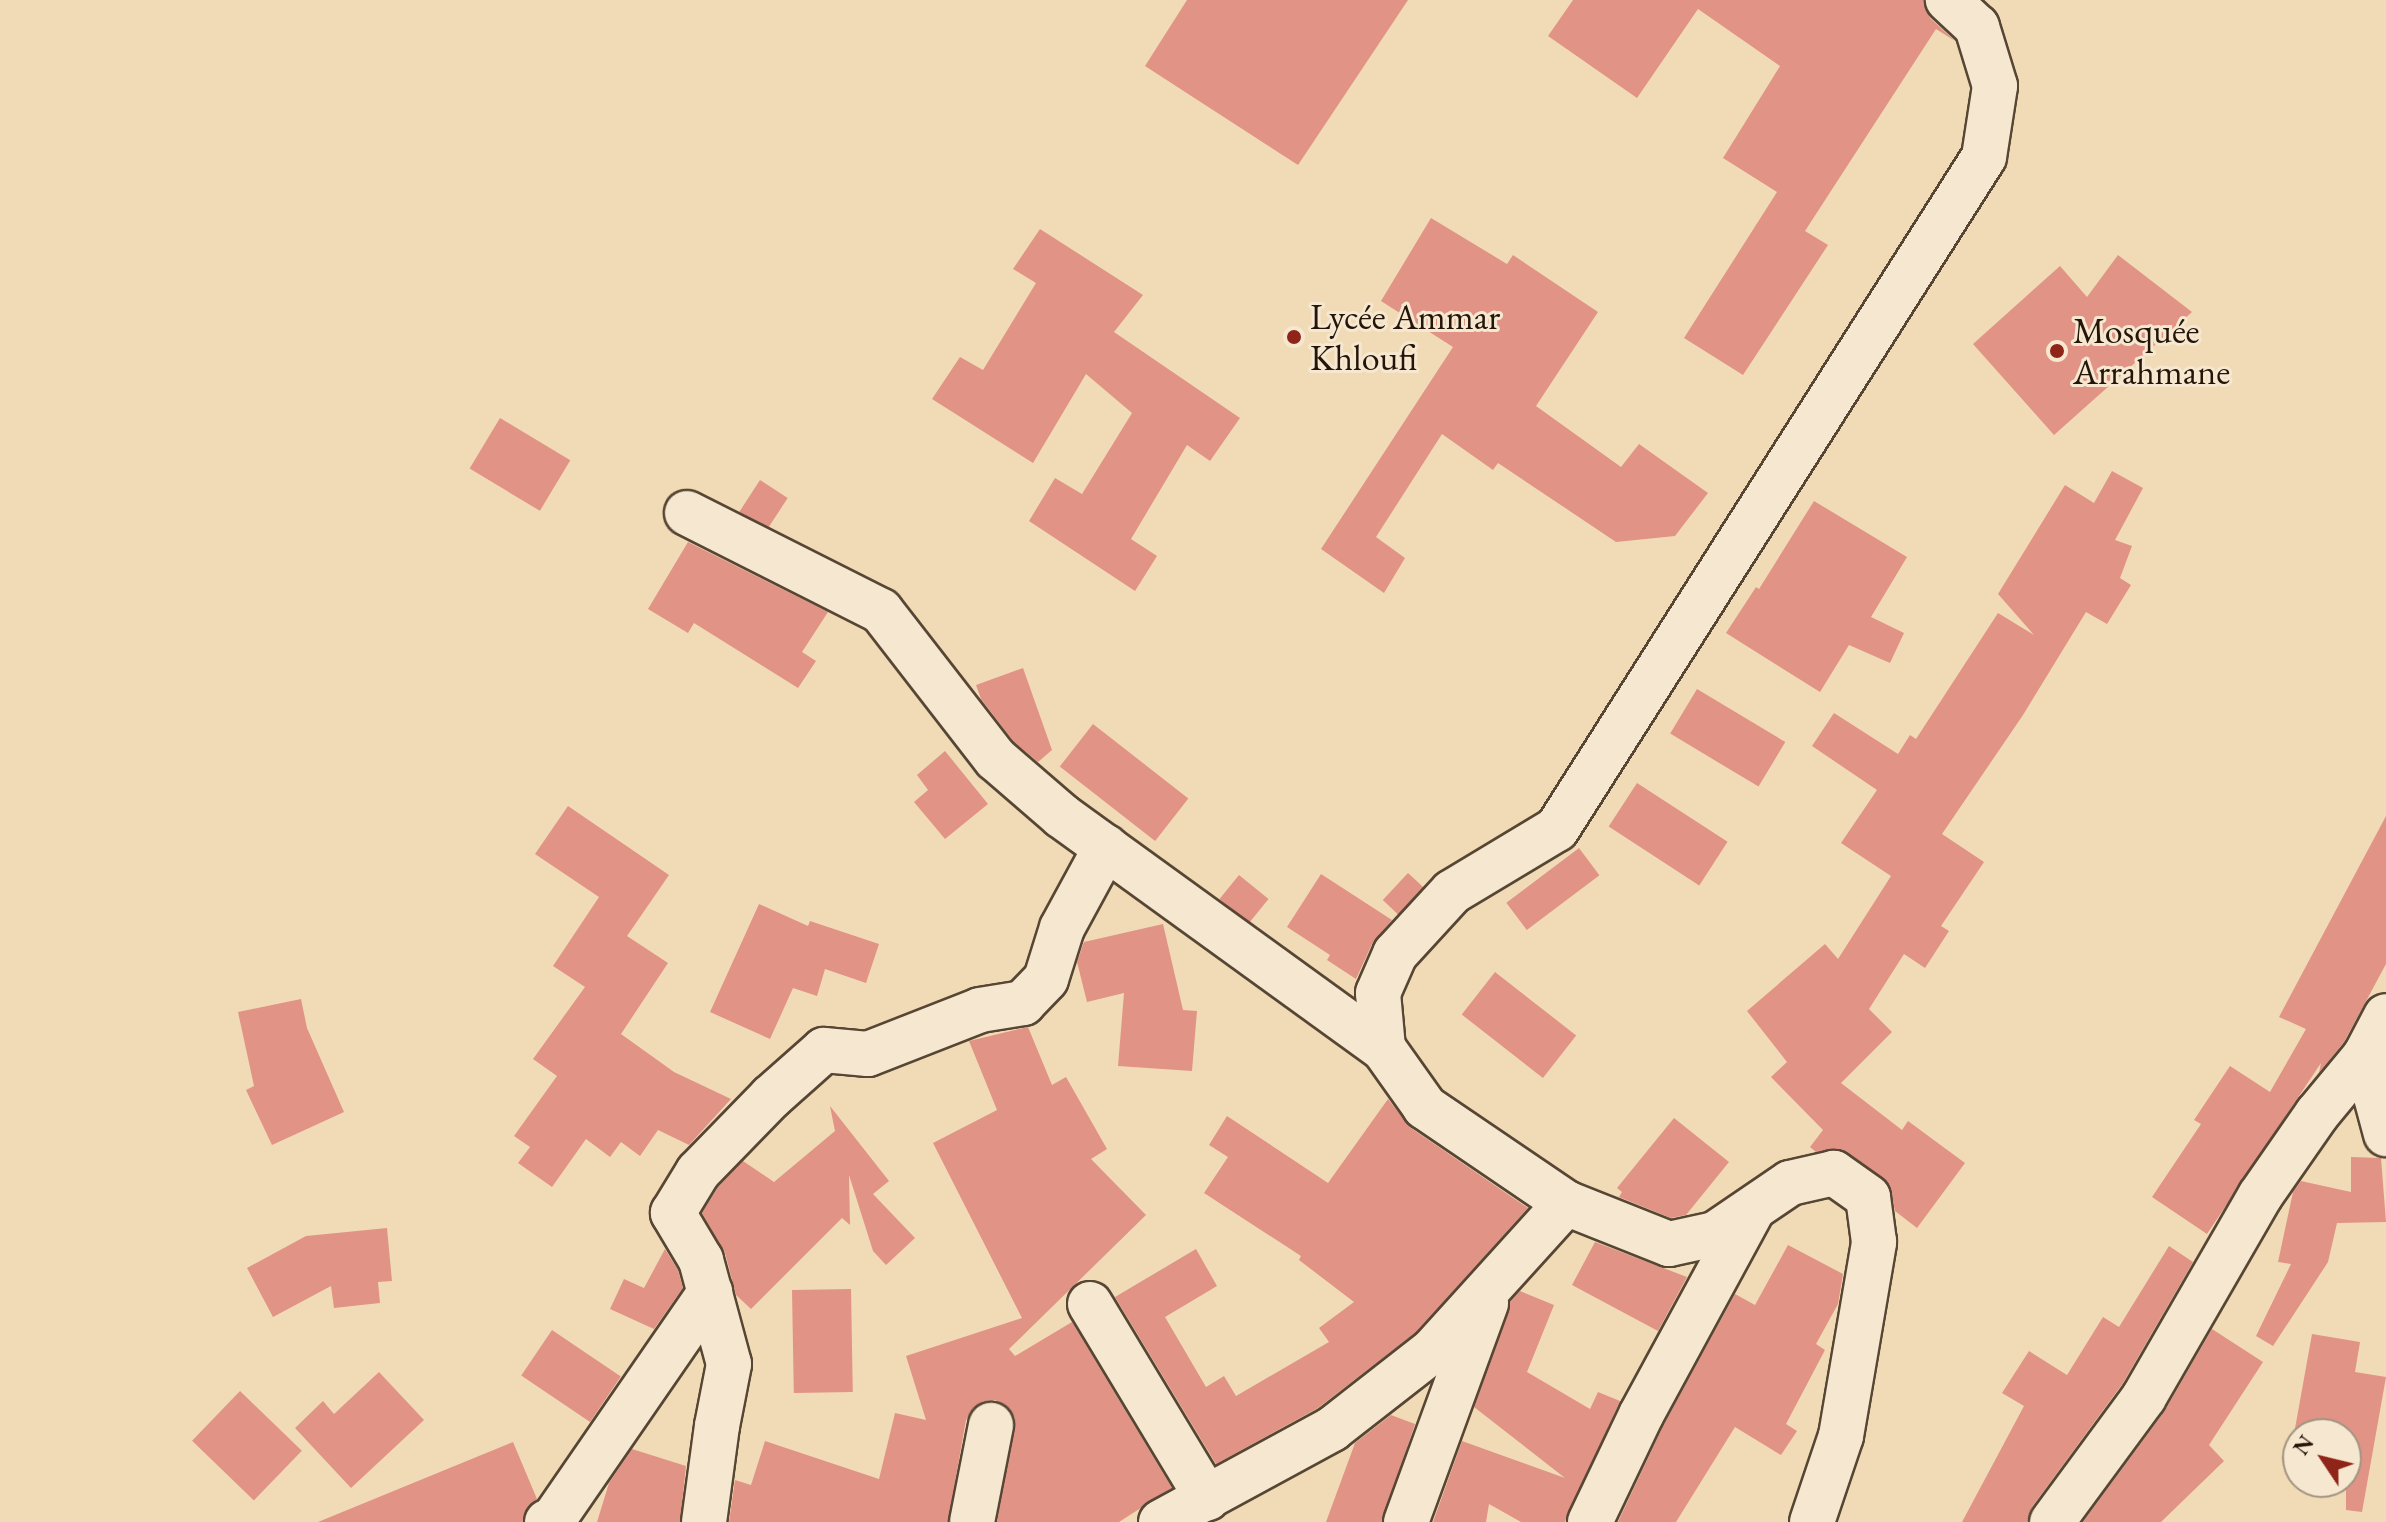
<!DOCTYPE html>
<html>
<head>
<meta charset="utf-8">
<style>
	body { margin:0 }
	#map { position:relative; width:2386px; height:1522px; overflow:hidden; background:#f1dbb6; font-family:"EB Garamond",serif }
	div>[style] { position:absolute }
	.building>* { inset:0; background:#e19386; transform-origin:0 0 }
	.roads { filter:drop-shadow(2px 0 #574634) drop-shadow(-2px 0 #574634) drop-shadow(0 2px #574634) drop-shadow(0 -2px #574634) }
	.minor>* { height:44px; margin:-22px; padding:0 22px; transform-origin:22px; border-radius:22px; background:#f6e8d0 }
	.dots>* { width:22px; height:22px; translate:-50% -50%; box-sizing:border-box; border:4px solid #f6e8d0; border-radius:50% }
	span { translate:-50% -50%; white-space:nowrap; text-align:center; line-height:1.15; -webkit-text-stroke:6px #f6e8d0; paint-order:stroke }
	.poi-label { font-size:36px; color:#241508 }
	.left { translate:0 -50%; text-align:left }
	.north { position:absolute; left:2282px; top:1418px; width:80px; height:80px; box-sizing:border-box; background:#f6e8d0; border:2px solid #a29480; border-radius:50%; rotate:305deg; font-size:22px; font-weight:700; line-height:32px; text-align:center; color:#241508 }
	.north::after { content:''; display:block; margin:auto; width:28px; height:36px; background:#8f2418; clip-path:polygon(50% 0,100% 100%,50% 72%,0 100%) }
</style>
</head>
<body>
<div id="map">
	<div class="building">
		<div style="clip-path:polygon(1187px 0,1408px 0,1298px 165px,1145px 66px)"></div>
		<div style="clip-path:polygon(1573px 0,1924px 0,1930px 18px,1955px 41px,1936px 29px,1805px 231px,1828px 245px,1743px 375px,1684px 338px,1777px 192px,1723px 158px,1780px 66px,1698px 9px,1637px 98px,1548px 36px)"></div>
		<div style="clip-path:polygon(1431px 218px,1507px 264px,1513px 255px,1598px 312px,1536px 406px,1621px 467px,1639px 444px,1708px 493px,1675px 536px,1616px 542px,1498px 463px,1493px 470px,1442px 434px,1376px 537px,1405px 558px,1384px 593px,1321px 549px,1453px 347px,1381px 301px)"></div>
		<div style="clip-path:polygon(1040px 229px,1143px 295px,1114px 332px,1240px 418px,1210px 461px,1187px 445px,1131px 539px,1157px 556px,1135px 591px,1029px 521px,1055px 478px,1082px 494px,1132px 413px,1086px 374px,1033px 463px,932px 399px,960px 357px,983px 370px,1036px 283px,1013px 269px)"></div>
		<div style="clip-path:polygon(2118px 255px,2192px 312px,2054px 435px,1973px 344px,2060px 266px,2087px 297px)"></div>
		<div style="left:500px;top:418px;width:82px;height:59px;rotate:31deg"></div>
		<div style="clip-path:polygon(2112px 471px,2143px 488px,2115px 540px,2132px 546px,2120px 578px,2131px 585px,2107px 624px,2086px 612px,2023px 715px,1942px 834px,1984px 862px,1941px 926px,1949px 931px,1925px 968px,1904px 954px,1869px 1009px,1892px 1032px,1841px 1083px,1902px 1130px,1908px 1121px,1965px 1163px,1917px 1228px,1895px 1211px,1890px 1185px,1882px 1177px,1839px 1149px,1816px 1152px,1810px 1147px,1823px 1130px,1771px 1077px,1787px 1062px,1747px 1011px,1825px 944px,1838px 959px,1891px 876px,1841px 843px,1877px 790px,1812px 746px,1834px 713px,1898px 754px,1910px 735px,1916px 739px,1998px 613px,2034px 635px,1998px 594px,2065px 485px,2094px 503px)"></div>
		<div style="left:760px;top:480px;width:33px;height:38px;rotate:33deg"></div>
		<div style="clip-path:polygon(1814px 501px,1907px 557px,1871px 617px,1904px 633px,1890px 663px,1849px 645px,1820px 692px,1726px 633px,1756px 587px,1759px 589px)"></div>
		<div style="clip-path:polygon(688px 542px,828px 612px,802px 652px,816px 661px,798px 688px,694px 623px,688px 633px,648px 609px)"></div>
		<div style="clip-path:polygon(1023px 668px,1052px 750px,1038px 762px,1014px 742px,981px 699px,976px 685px)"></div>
		<div style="left:1697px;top:689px;width:103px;height:52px;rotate:31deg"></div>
		<div style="left:1093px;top:724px;width:121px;height:54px;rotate:38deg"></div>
		<div style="clip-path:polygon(945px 751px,988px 804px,945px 839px,914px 802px,928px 790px,917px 775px)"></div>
		<div style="left:1637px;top:783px;width:108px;height:52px;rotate:33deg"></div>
		<div style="clip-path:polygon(568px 806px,669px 875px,627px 936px,668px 963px,621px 1034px,674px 1072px,731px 1099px,689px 1145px,658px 1130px,640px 1156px,621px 1142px,610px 1157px,586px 1139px,552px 1187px,518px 1163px,530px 1147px,514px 1136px,557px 1076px,533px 1059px,585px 987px,553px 966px,599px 897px,535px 854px)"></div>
		<div style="clip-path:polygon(2386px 816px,2386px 964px,2344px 1042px,2319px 1073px,2321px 1063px,2207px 1234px,2152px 1197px,2201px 1124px,2194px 1120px,2230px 1066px,2270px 1092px,2306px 1029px,2279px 1017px)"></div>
		<div style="left:1579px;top:848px;width:34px;height:91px;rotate:53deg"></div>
		<div style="left:1408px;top:873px;width:21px;height:37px;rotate:43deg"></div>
		<div style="clip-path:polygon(1321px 874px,1392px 920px,1372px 944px,1356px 979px,1327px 960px,1330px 955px,1287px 927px)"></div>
		<div style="left:1239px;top:875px;width:38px;height:31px;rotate:39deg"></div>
		<div style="clip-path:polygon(759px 904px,808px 926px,810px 921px,879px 944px,866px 983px,825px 969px,817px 996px,793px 988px,770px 1039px,710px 1012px)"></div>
		<div style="clip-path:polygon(1163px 924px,1183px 1010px,1197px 1011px,1192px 1071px,1118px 1066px,1124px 993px,1087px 1002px,1077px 962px,1084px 942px)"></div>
		<div style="left:1495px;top:972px;width:103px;height:54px;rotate:38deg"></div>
		<div style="clip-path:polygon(301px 999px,307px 1028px,344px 1112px,272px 1145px,246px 1090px,254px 1086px,238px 1012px)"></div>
		<div style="clip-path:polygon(1028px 1027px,1052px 1085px,1066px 1077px,1107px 1149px,1091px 1159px,1146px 1215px,1009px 1349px,1015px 1356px,1072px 1322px,1172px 1488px,1119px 1522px,997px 1522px,1015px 1418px,1007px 1406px,995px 1400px,984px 1401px,973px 1408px,966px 1420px,948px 1522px,729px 1522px,735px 1480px,751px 1485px,765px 1441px,879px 1479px,895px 1413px,926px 1420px,906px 1356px,1022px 1318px,933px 1143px,997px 1110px,969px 1041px)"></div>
		<div style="clip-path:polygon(1388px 1099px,1411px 1128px,1528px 1208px,1415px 1333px,1318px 1408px,1216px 1464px,1115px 1297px,1196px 1249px,1217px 1286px,1165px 1317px,1206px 1387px,1224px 1376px,1236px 1396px,1329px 1342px,1319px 1328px,1354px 1302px,1299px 1260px,1301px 1256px,1204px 1193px,1228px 1157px,1209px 1145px,1227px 1116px,1328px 1183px)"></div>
		<div style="clip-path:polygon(830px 1106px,889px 1181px,873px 1194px,915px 1238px,886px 1265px,873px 1251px,849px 1175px,850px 1225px,842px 1218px,751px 1309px,736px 1295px,725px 1253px,702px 1213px,718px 1187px,743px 1161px,774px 1182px,835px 1131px)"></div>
		<div style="clip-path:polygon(1674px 1118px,1729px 1162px,1686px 1215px,1671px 1218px,1619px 1197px,1622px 1192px,1617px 1188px)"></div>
		<div style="clip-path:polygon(2351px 1157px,2381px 1158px,2386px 1222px,2337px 1223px,2328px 1262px,2273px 1346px,2256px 1336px,2291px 1264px,2278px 1262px,2293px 1192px,2301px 1181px,2351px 1192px)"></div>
		<div style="clip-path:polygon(387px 1228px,392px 1281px,378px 1282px,380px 1303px,334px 1308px,331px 1286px,273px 1317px,247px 1268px,306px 1236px)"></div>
		<div style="clip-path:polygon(1595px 1242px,1687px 1277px,1658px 1331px,1572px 1285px)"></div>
		<div style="clip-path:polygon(1788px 1245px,1843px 1274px,1838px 1304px,1816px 1344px,1825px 1350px,1786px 1424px,1797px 1431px,1781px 1455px,1735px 1427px,1676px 1522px,1618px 1522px,1663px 1426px,1735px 1294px,1755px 1305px)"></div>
		<div style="clip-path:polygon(2169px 1246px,2193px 1262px,2123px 1383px,2032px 1507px,2027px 1522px,1962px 1522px,2024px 1406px,2002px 1393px,2029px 1351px,2067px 1375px,2103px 1317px,2119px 1327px)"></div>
		<div style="clip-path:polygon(665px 1249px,678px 1270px,683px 1288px,654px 1329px,610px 1309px,624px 1279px,644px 1288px)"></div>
		<div style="left:851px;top:1289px;width:103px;height:59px;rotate:89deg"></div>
		<div style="clip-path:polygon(1520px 1291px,1554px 1305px,1527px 1372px,1590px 1409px,1598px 1392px,1620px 1401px,1565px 1522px,1521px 1522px,1489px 1504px,1486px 1522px,1433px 1522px,1462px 1441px,1565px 1478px,1474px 1407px,1510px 1302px)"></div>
		<div style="clip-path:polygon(2212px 1329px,2263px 1362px,2209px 1445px,2224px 1461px,2161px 1522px,2083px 1522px,2164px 1412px)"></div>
		<div style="left:552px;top:1330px;width:83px;height:55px;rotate:34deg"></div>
		<div style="clip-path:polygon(2312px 1334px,2360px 1342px,2355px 1372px,2386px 1377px,2362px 1512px,2346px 1510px,2346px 1434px,2294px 1434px)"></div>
		<div style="clip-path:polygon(379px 1372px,424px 1420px,351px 1488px,295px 1428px,323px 1401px,334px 1414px)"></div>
		<div style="left:240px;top:1391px;width:86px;height:69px;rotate:44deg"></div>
		<div style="clip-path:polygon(1391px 1415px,1415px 1424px,1382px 1522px,1326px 1522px,1355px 1443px)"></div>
		<div style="clip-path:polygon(513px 1442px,537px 1499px,528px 1506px,523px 1522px,318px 1522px)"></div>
		<div style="clip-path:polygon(632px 1449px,686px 1466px,680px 1522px,597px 1522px,609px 1483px)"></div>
	</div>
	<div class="roads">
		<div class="minor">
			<div style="left:687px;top:513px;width:217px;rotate:26.8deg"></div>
			<div style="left:881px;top:611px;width:187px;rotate:52.2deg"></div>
			<div style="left:996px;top:759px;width:87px;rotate:40.8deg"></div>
			<div style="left:1062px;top:816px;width:396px;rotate:35.9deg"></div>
			<div style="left:2365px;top:1056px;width:81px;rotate:74.9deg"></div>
			<div style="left:1090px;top:1304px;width:227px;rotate:58.9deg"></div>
			<div style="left:547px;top:1522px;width:6px;rotate:-18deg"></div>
			<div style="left:553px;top:1520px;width:277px;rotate:-55.4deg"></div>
			<div style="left:704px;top:1522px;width:97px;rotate:-82.3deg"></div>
			<div style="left:717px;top:1426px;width:63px;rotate:-79deg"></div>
			<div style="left:729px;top:1364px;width:108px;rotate:-105.1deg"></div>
			<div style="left:701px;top:1260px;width:55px;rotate:-120.8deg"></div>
			<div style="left:673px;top:1213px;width:48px;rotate:-58.6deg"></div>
			<div style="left:698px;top:1172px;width:105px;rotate:-45.8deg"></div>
			<div style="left:771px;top:1097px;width:71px;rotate:-41.6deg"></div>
			<div style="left:824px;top:1050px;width:44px;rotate:5.2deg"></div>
			<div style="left:868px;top:1054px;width:120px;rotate:-21.4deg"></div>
			<div style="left:980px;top:1010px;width:44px;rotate:-9.2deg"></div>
			<div style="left:1023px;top:1003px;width:33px;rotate:-46deg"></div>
			<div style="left:1046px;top:979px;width:53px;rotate:-72.6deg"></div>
			<div style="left:1062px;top:928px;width:92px;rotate:-61.5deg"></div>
			<div style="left:972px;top:1522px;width:99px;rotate:-78.9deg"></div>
			<div style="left:1161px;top:1522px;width:195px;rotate:-28.5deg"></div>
			<div style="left:1332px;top:1429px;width:127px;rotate:-38deg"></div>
			<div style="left:1432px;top:1351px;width:200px;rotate:-47.8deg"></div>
			<div style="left:1406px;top:1522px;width:233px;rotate:-69.9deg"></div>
			<div style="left:1590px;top:1522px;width:119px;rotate:-64.5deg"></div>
			<div style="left:1641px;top:1415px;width:231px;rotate:-61.5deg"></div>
			<div style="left:1812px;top:1522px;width:91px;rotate:-71.4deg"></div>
			<div style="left:1841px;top:1436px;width:197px;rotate:-80.3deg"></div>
			<div style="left:1874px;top:1242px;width:45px;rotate:-97.6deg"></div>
			<div style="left:1868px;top:1197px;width:42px;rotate:-144.8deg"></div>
			<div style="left:1834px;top:1173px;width:45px;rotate:167.2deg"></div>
			<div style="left:1790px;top:1183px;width:91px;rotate:145.8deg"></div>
			<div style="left:1715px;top:1234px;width:47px;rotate:167.7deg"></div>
			<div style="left:1669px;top:1244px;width:111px;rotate:-158.3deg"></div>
			<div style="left:1566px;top:1203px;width:171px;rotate:-145.8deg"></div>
			<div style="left:1425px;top:1107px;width:72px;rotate:-125.4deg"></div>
			<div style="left:1383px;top:1048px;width:55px;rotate:-95.2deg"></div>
			<div style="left:1378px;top:993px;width:43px;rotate:-66.4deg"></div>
			<div style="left:1395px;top:954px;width:84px;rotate:-47.4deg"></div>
			<div style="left:1452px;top:892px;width:122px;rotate:-31deg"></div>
			<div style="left:1557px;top:829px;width:796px;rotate:-57.57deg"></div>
			<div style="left:1984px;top:157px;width:72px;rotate:-81.2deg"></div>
			<div style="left:1995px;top:86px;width:62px;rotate:-107deg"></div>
			<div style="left:1977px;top:27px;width:40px;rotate:-137deg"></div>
			<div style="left:2052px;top:1522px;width:155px;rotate:-53.6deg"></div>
			<div style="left:2144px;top:1397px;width:232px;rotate:-60deg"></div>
			<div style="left:2260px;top:1196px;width:100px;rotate:-55.2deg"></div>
			<div style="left:2317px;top:1114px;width:75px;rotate:-50.4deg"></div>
			<div style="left:2365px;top:1056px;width:45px;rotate:-62.3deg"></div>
		</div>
	</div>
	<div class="dots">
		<div style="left:1294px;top:337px;background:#8f2418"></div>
		<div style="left:2057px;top:351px;background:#8f2418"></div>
	</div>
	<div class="poi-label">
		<span class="left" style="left:1310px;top:337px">Lycée Ammar<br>Khloufi</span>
		<span class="left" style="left:2073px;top:351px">Mosquée<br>Arrahmane</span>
	</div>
	<div class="north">N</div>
</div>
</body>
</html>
